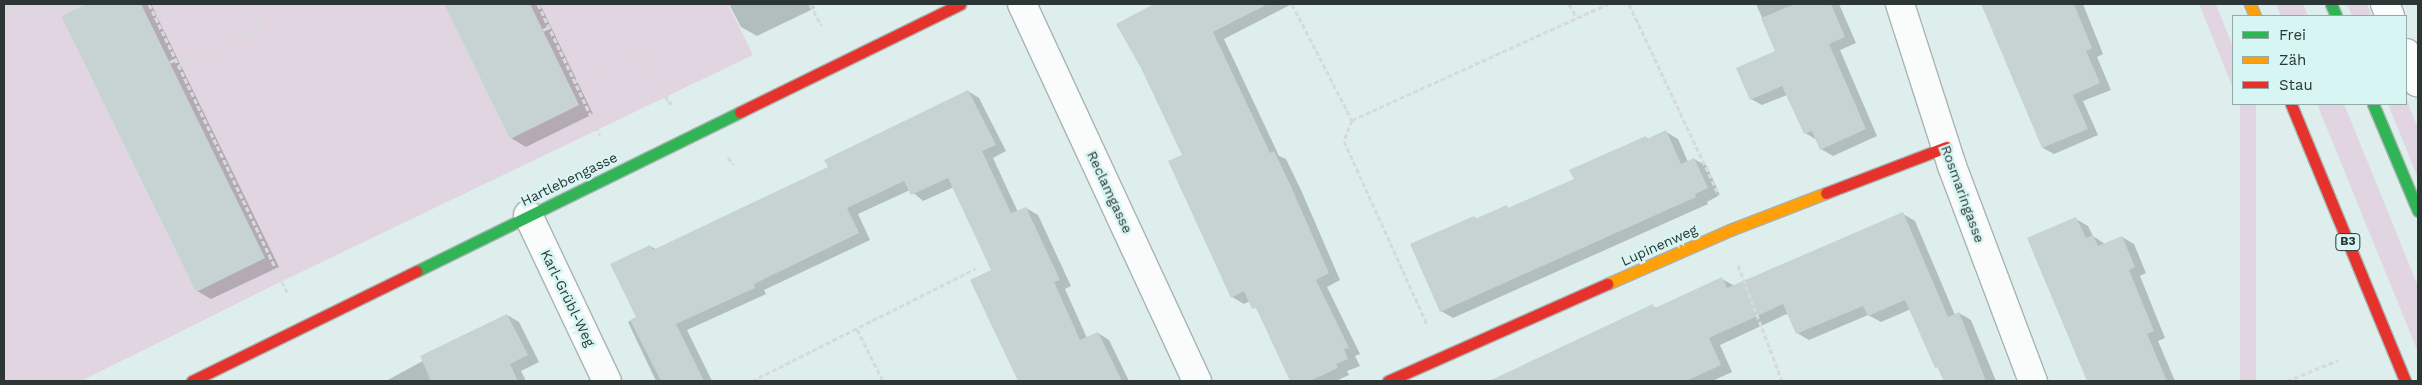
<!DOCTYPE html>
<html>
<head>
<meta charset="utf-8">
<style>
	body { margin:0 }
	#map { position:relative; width:2422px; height:385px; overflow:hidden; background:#deeeec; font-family:"Work Sans",sans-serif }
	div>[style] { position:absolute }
	.green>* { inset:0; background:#e1d5e1; transform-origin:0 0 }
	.shadow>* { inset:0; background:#0003 }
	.building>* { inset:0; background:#c6d3d2 }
	.path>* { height:3px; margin-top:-1.5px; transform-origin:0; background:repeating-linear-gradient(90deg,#d6dada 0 5px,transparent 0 7.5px) }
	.roads { filter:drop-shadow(1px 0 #a8b4b2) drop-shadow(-1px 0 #a8b4b2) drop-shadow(0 1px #a8b4b2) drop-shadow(0 -1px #a8b4b2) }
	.street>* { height:28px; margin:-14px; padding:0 14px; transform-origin:14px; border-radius:14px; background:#fafcfc }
	.fast>* { height:11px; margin:-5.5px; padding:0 5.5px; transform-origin:5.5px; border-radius:5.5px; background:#30b455 }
	.slow>* { height:11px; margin:-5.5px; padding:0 5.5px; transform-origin:5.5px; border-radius:5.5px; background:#ff9f0a }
	.jam>* { height:11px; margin:-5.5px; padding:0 5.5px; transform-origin:5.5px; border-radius:5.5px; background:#e5322d }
	span { translate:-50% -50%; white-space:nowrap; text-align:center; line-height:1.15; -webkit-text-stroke:5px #d7f5f2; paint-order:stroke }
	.shield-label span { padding:1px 4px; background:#d7f5f2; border:1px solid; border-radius:4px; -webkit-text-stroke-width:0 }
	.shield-label { font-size:12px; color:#2b3635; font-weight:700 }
	.street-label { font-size:14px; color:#2b3635 }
	.frame { position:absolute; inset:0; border:5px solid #2b3635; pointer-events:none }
	.legend { position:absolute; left:2232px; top:15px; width:175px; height:90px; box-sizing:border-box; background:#d7f5f2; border:1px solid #92a9a6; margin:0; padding:6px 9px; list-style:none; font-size:15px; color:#2b3635 }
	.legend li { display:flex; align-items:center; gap:10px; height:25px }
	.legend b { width:25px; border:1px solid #92a9a6 }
</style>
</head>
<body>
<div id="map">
	<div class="green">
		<div style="clip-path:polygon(4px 4px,86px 4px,61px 16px,196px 292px,265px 258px,141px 4px,444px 4px,510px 139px,579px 105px,530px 4px,728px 4px,753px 55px,274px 285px,81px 381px,4px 381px)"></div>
		<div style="clip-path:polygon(2199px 4px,2216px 4px,2233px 47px,2233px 88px)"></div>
		<div style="clip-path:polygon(2276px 4px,2303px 4px,2308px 16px,2281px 16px)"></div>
		<div style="clip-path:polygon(2347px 4px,2367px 4px,2372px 16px,2352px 16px)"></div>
		<div style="clip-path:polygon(2406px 98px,2418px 129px,2418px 178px,2388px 104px,2406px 104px)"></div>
		<div style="left:2240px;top:104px;width:16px;height:299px"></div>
		<div style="clip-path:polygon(2317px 104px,2344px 104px,2418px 286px,2418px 352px)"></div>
	</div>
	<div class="shadow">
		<div style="clip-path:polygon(88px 4px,151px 4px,279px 267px,211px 299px,197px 291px,63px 16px)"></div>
		<div style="clip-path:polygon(446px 4px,540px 4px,593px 114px,526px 147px,511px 138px)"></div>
		<div style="clip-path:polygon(729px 4px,812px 4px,815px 8px,757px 36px,741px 27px)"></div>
		<div style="clip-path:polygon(1157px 4px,1292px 4px,1224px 39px,1279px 156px,1286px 159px,1301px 190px,1340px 280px,1327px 287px,1360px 354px,1355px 356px,1360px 366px,1347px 371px,1349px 375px,1336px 381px,1292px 381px,1259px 312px,1250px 301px,1244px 304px,1232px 297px,1184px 155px,1142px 68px,1117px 24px)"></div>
		<div style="clip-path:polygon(1756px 4px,1839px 4px,1856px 43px,1840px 50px,1877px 136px,1833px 156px,1821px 149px,1817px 140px,1805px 133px,1787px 95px,1762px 105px,1751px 99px,1777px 51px)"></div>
		<div style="clip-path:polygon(1982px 4px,2083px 4px,2103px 54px,2097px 57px,2111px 90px,2083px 101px,2098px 135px,2054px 154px,2043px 148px)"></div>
		<div style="clip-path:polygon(968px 91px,979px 98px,1006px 151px,993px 158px,1018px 212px,1026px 208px,1038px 215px,1071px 286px,1065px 289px,1087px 338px,1098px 333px,1109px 340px,1129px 381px,1019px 381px,971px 280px,993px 270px,954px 187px,923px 201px,910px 190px,858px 214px,870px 240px,764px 290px,766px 294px,687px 330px,712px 381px,656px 381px,628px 322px,638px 318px,650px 246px,657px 250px,829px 168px)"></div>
		<div style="clip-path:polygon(1666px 132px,1678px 139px,1688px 162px,1694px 159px,1707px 166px,1720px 195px,1707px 202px,1708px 204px,1453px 318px,1441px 311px,1474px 217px,1478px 220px,1510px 208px,1576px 180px,1645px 137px,1649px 139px)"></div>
		<div style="clip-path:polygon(1903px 214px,1915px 221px,1955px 315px,1959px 313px,1971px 320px,1996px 381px,1944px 381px,1911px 309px,1881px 322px,1868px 315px,1809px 340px,1797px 333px,1789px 313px,1720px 345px,1732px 372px,1712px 381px,1504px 381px,1653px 306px,1658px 309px,1722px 279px,1735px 286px)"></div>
		<div style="clip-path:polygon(2076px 219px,2088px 226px,2093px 236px,2105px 244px,2122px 237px,2134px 244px,2146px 273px,2140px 276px,2165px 338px,2158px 341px,2175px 381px,2089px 381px,2029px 239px)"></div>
		<div style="clip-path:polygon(507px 315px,519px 322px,539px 362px,521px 371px,526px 381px,386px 381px)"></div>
	</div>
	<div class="building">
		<div style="clip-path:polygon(86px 4px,141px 4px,265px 258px,196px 292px,61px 16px)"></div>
		<div style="clip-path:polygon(444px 4px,530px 4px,579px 105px,510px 139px)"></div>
		<div style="clip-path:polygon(1154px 4px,1268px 4px,1213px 32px,1270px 153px,1274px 151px,1289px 182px,1329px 273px,1316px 280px,1349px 348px,1344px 349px,1348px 359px,1336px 364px,1338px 368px,1310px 381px,1290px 381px,1256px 308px,1252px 309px,1244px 291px,1231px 298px,1168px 161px,1182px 155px,1141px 68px,1116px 24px)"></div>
		<div style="clip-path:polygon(1795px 4px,1831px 4px,1845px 37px,1829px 44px,1866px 129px,1820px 150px,1812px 131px,1804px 134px,1782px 86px,1750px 100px,1736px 68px,1775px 51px,1761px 18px)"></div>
		<div style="clip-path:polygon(1981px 4px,2074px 4px,2092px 48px,2086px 51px,2100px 83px,2073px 95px,2088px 129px,2042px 148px)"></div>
		<div style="clip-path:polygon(968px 90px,996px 145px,982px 151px,1011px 213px,1026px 207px,1060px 280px,1054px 282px,1080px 340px,1098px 332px,1122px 381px,1018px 381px,970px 280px,991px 270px,948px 178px,911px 195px,904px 181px,847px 208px,859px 233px,754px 284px,755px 288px,676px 324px,704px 381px,661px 381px,630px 320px,636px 317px,610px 264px,650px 245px,653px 250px,828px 167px,824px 160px)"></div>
		<div style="clip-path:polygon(1666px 130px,1681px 164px,1694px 158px,1708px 188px,1695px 194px,1696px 197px,1440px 312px,1410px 244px,1474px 216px,1475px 219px,1507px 205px,1508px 208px,1574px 179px,1569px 170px,1646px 136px,1647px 139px)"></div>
		<div style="clip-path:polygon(1903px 212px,1948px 317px,1959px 312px,1986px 381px,1944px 381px,1938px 367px,1935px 368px,1905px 300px,1868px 316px,1863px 306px,1796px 334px,1783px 304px,1709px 338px,1721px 365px,1686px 381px,1489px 381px,1653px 304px,1655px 308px,1722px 277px,1727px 288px)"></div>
		<div style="clip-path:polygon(2076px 217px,2086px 238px,2093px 235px,2098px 246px,2122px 236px,2135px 267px,2129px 270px,2154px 331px,2147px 334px,2167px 381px,2087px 381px,2027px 238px)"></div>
		<div style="clip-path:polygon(507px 314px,528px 355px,510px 364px,518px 381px,431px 381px,420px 356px)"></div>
	</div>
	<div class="path">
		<div style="left:149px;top:4px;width:322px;rotate:64.4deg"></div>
		<div style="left:538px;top:4px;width:145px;rotate:64.7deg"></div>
		<div style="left:810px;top:4px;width:24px;rotate:62deg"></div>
		<div style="left:1292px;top:4px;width:131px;rotate:62.7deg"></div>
		<div style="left:1352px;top:120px;width:22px;rotate:111deg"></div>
		<div style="left:1344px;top:141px;width:201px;rotate:65.6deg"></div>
		<div style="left:1569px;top:4px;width:16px;rotate:60deg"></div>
		<div style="left:1629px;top:4px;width:211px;rotate:64.8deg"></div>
		<div style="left:4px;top:11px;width:54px;rotate:-1.1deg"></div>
		<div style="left:58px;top:10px;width:14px;rotate:-25deg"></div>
		<div style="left:156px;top:17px;width:31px;rotate:-25deg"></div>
		<div style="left:543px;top:30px;width:7px;rotate:-27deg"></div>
		<div style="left:170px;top:62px;width:7px;rotate:-27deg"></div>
		<div style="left:179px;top:65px;width:90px;rotate:-25.7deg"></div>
		<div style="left:260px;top:26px;width:25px;rotate:-117deg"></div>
		<div style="left:576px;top:81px;width:75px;rotate:-26.2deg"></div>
		<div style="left:643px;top:48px;width:59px;rotate:64.7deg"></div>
		<div style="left:668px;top:101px;width:6px;rotate:39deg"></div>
		<div style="left:1352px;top:120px;width:281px;rotate:-24.4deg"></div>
		<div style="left:728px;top:157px;width:9px;rotate:54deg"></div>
		<div style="left:1738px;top:265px;width:124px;rotate:69.2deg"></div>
		<div style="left:857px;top:329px;width:58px;rotate:63.4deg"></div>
		<div style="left:752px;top:381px;width:250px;rotate:-26.7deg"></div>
		<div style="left:2287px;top:381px;width:55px;rotate:-22.4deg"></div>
	</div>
	<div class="roads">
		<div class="street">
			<div style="left:1022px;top:4px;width:416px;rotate:65.1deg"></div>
			<div style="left:1900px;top:4px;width:170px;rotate:72.2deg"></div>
			<div style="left:1952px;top:166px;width:230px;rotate:69.4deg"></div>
			<div style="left:2385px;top:4px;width:13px;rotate:67deg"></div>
			<div style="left:2406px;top:53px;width:32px;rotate:68deg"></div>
			<div style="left:528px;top:215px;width:184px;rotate:64.6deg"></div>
		</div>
		<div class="fast">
			<div style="left:2331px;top:4px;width:13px;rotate:67deg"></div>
			<div style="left:2373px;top:104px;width:116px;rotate:67.2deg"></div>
			<div style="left:417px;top:271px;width:360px;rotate:-26.2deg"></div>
		</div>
		<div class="slow">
			<div style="left:2250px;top:4px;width:13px;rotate:67deg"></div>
			<div style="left:1607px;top:284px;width:134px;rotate:-23.7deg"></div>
			<div style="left:1730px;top:230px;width:103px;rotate:-21.1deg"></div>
		</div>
		<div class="jam">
			<div style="left:2291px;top:104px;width:300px;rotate:67.6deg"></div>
			<div style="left:740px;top:112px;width:245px;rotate:-26.1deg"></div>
			<div style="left:1826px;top:193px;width:129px;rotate:-21deg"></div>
			<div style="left:192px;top:381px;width:250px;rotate:-26.1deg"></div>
			<div style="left:1388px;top:381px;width:240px;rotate:-23.9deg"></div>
		</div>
	</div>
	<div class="shield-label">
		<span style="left:2348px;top:242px">B3</span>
	</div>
	<div class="street-label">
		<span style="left:569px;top:179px;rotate:-26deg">Hartlebengasse</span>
		<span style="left:1110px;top:192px;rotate:65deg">Reclamgasse</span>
		<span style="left:1963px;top:194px;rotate:70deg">Rosmaringasse</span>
		<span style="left:1659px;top:245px;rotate:-24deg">Lupinenweg</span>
		<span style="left:568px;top:298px;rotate:64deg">Karl-Grübl-Weg</span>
	</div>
	<div class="frame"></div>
	<ul class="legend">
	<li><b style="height:6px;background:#30b455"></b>Frei</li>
	<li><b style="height:6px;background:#ff9f0a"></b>Zäh</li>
	<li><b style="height:6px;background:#e5322d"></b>Stau</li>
	</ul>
</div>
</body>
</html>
